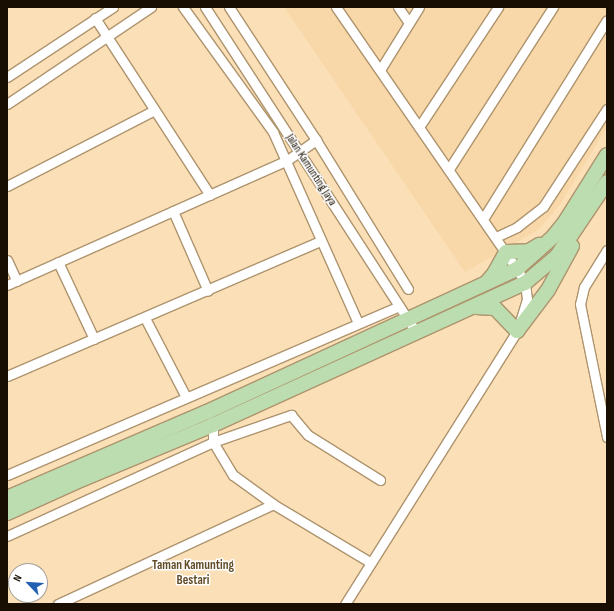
<!DOCTYPE html>
<html>
<head>
<meta charset="utf-8">
<style>
	body { margin:0 }
	#map { position:relative; width:614px; height:611px; overflow:hidden; background:#fbdfb7; font-family:"Sofia Sans Condensed",sans-serif }
	div>[style] { position:absolute }
	.built>* { inset:0; background:#f8d7a8 }
	.roads { filter:drop-shadow(1px 0 #ae946e) drop-shadow(-1px 0 #ae946e) drop-shadow(0 1px #ae946e) drop-shadow(0 -1px #ae946e) }
	.minor>* { height:9px; margin:-4.5px; padding:0 4.5px; transform-origin:4.5px; border-radius:4.5px; background:#fff }
	.primary>* { height:14px; margin:-7px; padding:0 7px; transform-origin:7px; border-radius:7px; background:#bcddaf }
	span { translate:-50% -50%; white-space:nowrap; text-align:center; line-height:1.15; -webkit-text-stroke:3px #fff; paint-order:stroke }
	.street-label { font-size:12px; color:#180f02 }
	.neighbourhood-label { font-size:13px; color:#624b27; font-weight:700 }
	.frame { position:absolute; inset:0; border:8px solid #180f02; pointer-events:none }
	.north { position:absolute; left:8px; top:563px; width:40px; height:40px; box-sizing:border-box; background:#fff; border:1px solid #a39f9a; border-radius:50%; rotate:295deg; font-size:11px; font-weight:700; line-height:16px; text-align:center; color:#180f02 }
	.north::after { content:''; display:block; margin:auto; width:14px; height:18px; background:#2360b2; clip-path:polygon(50% 0,100% 100%,50% 72%,0 100%) }
</style>
</head>
<body>
<div id="map">
	<div class="built">
		<div style="clip-path:polygon(284px 7px,607px 7px,607px 127px,561px 203px,538px 230px,465px 272px)"></div>
	</div>
	<div class="roads">
		<div class="minor">
			<div style="left:183px;top:7px;width:154px;rotate:54.2deg"></div>
			<div style="left:273px;top:132px;width:209px;rotate:66deg"></div>
			<div style="left:205px;top:7px;width:389px;rotate:57deg"></div>
			<div style="left:229px;top:7px;width:159px;rotate:56.8deg"></div>
			<div style="left:316px;top:140px;width:175px;rotate:58.3deg"></div>
			<div style="left:336px;top:7px;width:318px;rotate:55.4deg"></div>
			<div style="left:517px;top:269px;width:16px;rotate:60deg"></div>
			<div style="left:525px;top:283px;width:16px;rotate:83deg"></div>
			<div style="left:527px;top:299px;width:34px;rotate:107deg"></div>
			<div style="left:517px;top:331px;width:323px;rotate:122.2deg"></div>
			<div style="left:398px;top:7px;width:19px;rotate:55deg"></div>
			<div style="left:95px;top:18px;width:211px;rotate:57deg"></div>
			<div style="left:380px;top:70px;width:74px;rotate:-58.2deg"></div>
			<div style="left:7px;top:77px;width:127px;rotate:-33.4deg"></div>
			<div style="left:7px;top:104px;width:174px;rotate:-34deg"></div>
			<div style="left:419px;top:127px;width:144px;rotate:-56.6deg"></div>
			<div style="left:449px;top:169px;width:193px;rotate:-57.3deg"></div>
			<div style="left:7px;top:186px;width:166px;rotate:-27.2deg"></div>
			<div style="left:173px;top:211px;width:87px;rotate:66.4deg"></div>
			<div style="left:483px;top:219px;width:234px;rotate:-58.1deg"></div>
			<div style="left:496px;top:237px;width:23px;rotate:-25deg"></div>
			<div style="left:517px;top:227px;width:33px;rotate:-38deg"></div>
			<div style="left:543px;top:207px;width:117px;rotate:-56.9deg"></div>
			<div style="left:607px;top:250px;width:44px;rotate:121.9deg"></div>
			<div style="left:584px;top:287px;width:17px;rotate:103deg"></div>
			<div style="left:580px;top:304px;width:136px;rotate:78.5deg"></div>
			<div style="left:7px;top:260px;width:23px;rotate:65deg"></div>
			<div style="left:58px;top:262px;width:85px;rotate:64.9deg"></div>
			<div style="left:7px;top:285px;width:305px;rotate:-24deg"></div>
			<div style="left:286px;top:161px;width:37px;rotate:-35deg"></div>
			<div style="left:145px;top:318px;width:89px;rotate:62.6deg"></div>
			<div style="left:7px;top:376px;width:342px;rotate:-23.3deg"></div>
			<div style="left:213px;top:425px;width:17px;rotate:90deg"></div>
			<div style="left:213px;top:442px;width:39px;rotate:59deg"></div>
			<div style="left:233px;top:475px;width:49px;rotate:35.9deg"></div>
			<div style="left:273px;top:504px;width:113px;rotate:30.9deg"></div>
			<div style="left:7px;top:475px;width:427px;rotate:-23.3deg"></div>
			<div style="left:7px;top:536px;width:226px;rotate:-24.5deg"></div>
			<div style="left:213px;top:442px;width:83px;rotate:-19.1deg"></div>
			<div style="left:291px;top:415px;width:26px;rotate:50deg"></div>
			<div style="left:308px;top:435px;width:85px;rotate:32deg"></div>
			<div style="left:58px;top:604px;width:237px;rotate:-24.9deg"></div>
		</div>
		<div class="primary">
			<div style="left:487px;top:282px;width:11px;rotate:-49deg"></div>
			<div style="left:494px;top:274px;width:25px;rotate:-61deg"></div>
			<div style="left:506px;top:252px;width:23px;rotate:-2deg"></div>
			<div style="left:529px;top:251px;width:12px;rotate:-31deg"></div>
			<div style="left:476px;top:307px;width:19px;rotate:3deg"></div>
			<div style="left:495px;top:308px;width:32px;rotate:46deg"></div>
			<div style="left:517px;top:331px;width:51px;rotate:-52.9deg"></div>
			<div style="left:548px;top:290px;width:50px;rotate:-61.4deg"></div>
			<div style="left:7px;top:498px;width:218px;rotate:-23.3deg"></div>
			<div style="left:207px;top:412px;width:341px;rotate:-24.8deg"></div>
			<div style="left:517px;top:269px;width:48px;rotate:-41.6deg"></div>
			<div style="left:553px;top:237px;width:19px;rotate:-51deg"></div>
			<div style="left:565px;top:222px;width:79px;rotate:-57.9deg"></div>
			<div style="left:7px;top:513px;width:85px;rotate:-24.2deg"></div>
			<div style="left:85px;top:478px;width:139px;rotate:-22.5deg"></div>
			<div style="left:213px;top:425px;width:343px;rotate:-24.5deg"></div>
			<div style="left:525px;top:283px;width:42px;rotate:-40.2deg"></div>
			<div style="left:557px;top:256px;width:89px;rotate:-56deg"></div>
		</div>
	</div>
	<div class="street-label">
		<span style="left:311px;top:170px;rotate:57deg">Jalan Kamunting Jaya</span>
	</div>
	<div class="neighbourhood-label">
		<span style="left:193px;top:573px">Taman Kamunting<br>Bestari</span>
	</div>
	<div class="frame"></div>
	<div class="north">N</div>
</div>
</body>
</html>
